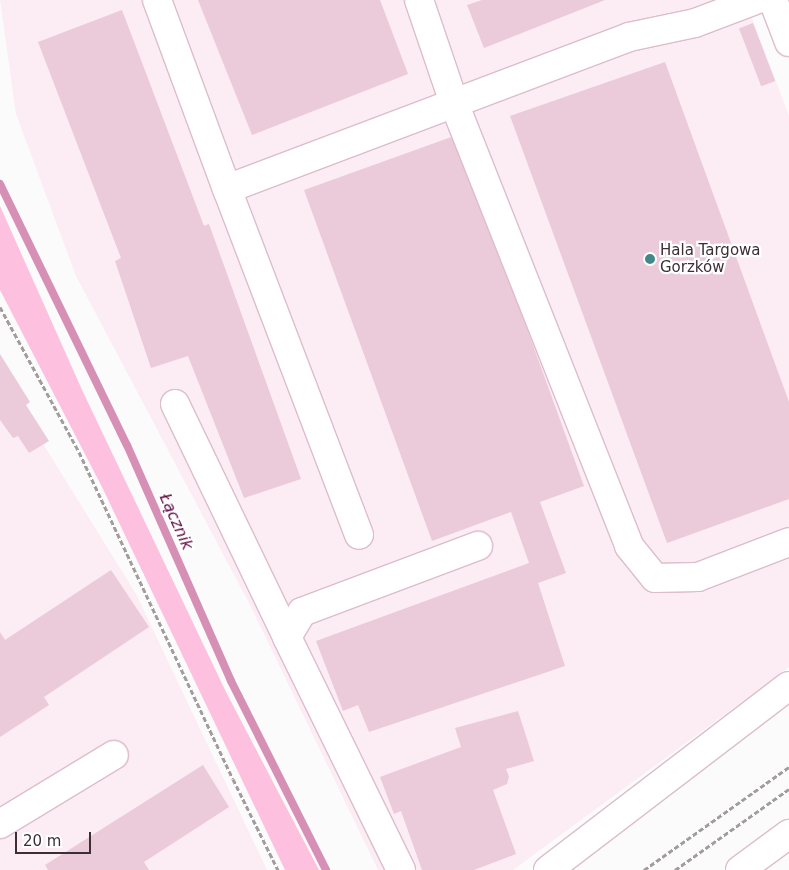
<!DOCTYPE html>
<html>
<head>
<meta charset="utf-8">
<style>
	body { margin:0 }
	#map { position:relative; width:789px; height:870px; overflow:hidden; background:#fbfbfb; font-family:"DejaVu Sans",sans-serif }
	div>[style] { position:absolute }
	.built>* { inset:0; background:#fcecf3 }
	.green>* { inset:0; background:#fdc0de }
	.stream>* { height:8px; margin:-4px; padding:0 4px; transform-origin:4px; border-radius:4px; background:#d790b5 }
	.building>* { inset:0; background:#ebcada; transform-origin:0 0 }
	.path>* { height:3px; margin-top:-1.5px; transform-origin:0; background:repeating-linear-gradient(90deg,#a29c9f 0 5px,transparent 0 7.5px) }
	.roads { filter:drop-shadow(1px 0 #ddbdcc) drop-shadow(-1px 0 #ddbdcc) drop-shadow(0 1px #ddbdcc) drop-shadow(0 -1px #ddbdcc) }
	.minor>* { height:28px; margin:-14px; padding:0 14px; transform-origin:14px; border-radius:14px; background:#fff }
	.major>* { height:28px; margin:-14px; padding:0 14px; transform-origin:14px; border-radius:14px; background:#fff }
	.dots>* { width:14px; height:14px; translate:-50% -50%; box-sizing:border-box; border:2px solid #fff; border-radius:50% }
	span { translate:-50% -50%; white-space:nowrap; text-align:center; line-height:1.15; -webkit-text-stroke:4.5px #fff; paint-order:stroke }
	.poi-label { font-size:15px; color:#3b2f35 }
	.left { translate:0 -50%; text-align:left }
	.water-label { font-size:16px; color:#5e0940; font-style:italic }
	.scale { position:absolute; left:15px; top:832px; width:76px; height:22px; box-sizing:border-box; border:2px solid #3b2f35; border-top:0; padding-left:6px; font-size:15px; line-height:18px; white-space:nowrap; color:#3b2f35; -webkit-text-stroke:4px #fff; paint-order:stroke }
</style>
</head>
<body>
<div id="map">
	<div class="built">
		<div style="clip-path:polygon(0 0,745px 0,789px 116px,789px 667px,513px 870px,378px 870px,251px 607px,76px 276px,16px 114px)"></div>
		<div style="clip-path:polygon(0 359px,37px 434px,136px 594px,267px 870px,0 870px)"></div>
	</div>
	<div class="green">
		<div style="clip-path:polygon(0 206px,83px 392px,226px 692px,319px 870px,285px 870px,102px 487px,0 290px)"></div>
	</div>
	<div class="stream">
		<div style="left:0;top:184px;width:290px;rotate:64.1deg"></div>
		<div style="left:127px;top:445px;width:258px;rotate:66.2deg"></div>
		<div style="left:231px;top:681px;width:212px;rotate:63.3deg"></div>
	</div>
	<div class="building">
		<div style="clip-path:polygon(198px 0,380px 0,408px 74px,252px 135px)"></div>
		<div style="clip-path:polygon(482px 0,605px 0,484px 48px,467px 5px)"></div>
		<div style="clip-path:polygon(122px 10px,204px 226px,209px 224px,301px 479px,244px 498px,188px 356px,151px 368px,115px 261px,121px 258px,38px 42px)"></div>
		<div style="left:753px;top:23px;width:62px;height:15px;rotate:69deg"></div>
		<div style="clip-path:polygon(665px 62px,789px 402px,789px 499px,667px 543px,510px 116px)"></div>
		<div style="clip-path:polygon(457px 135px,584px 486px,540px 502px,566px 573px,538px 583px,565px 666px,369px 732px,358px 705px,343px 711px,316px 641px,529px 563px,511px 512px,432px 541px,304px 190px)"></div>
		<div style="clip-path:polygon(0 354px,30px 402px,26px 405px,49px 441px,29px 453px,18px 436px,13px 438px,0 420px)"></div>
		<div style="clip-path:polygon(111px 570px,149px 627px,44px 697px,49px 705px,0 737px,0 632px,5px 640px)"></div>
		<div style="clip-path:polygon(518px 711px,534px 761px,506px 769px,509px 777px,507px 784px,493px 790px,516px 854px,474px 870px,422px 870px,401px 811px,394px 814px,380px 777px,461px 747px,455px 728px)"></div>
		<div style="clip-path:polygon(203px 765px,229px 807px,144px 862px,149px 870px,48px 870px,45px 865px)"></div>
	</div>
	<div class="path">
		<div style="left:0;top:307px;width:165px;rotate:61.4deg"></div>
		<div style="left:79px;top:452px;width:361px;rotate:64.8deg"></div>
		<div style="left:233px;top:779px;width:102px;rotate:63.7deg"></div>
		<div style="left:644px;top:870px;width:178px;rotate:-35.4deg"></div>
		<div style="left:675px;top:870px;width:140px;rotate:-35.4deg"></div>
	</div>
	<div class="roads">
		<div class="minor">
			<div style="left:157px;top:0;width:202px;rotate:69.7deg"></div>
			<div style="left:227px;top:189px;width:370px;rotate:69.1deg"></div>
			<div style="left:419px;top:0;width:109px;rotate:71.2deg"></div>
			<div style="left:454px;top:103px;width:476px;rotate:68.4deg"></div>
			<div style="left:629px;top:546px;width:41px;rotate:50.9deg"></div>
			<div style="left:655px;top:578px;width:43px;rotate:-1.3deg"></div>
			<div style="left:698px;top:577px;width:97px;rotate:-21deg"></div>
			<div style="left:773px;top:0;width:45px;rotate:69.1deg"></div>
			<div style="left:227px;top:189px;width:430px;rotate:-20.7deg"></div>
			<div style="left:629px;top:37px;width:67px;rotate:-12deg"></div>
			<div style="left:695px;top:23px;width:65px;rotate:-20.7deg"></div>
			<div style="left:175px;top:404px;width:259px;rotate:64.3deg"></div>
			<div style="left:0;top:824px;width:133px;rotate:-31.2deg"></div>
			<div style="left:401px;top:870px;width:259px;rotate:-116.1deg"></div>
			<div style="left:287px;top:637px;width:29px;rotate:-59deg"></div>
			<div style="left:302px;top:612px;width:188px;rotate:-20.6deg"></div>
			<div style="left:548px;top:870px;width:303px;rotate:-37.4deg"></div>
		</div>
		<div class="major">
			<div style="left:740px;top:870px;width:61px;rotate:-36.3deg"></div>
		</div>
	</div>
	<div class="dots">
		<div style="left:650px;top:259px;background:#40888a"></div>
	</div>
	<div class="poi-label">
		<span class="left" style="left:660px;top:259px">Hala Targowa<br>Gorzków</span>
	</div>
	<div class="water-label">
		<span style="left:176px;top:522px;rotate:66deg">Łącznik</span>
	</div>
	<div class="scale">20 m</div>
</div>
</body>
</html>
